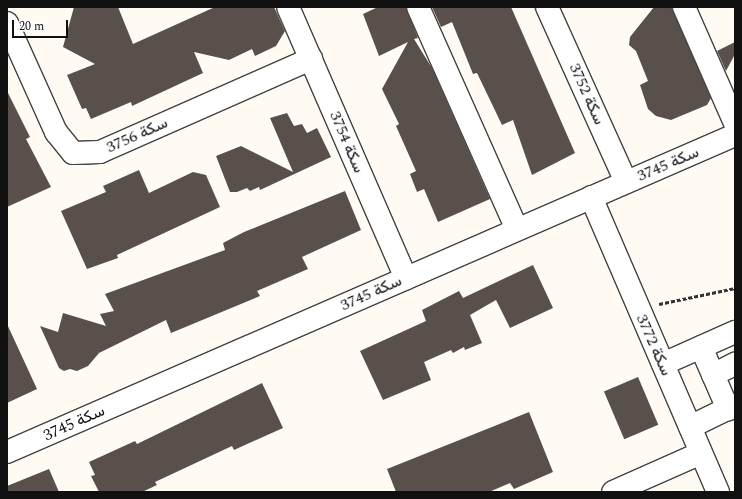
<!DOCTYPE html>
<html>
<head>
<meta charset="utf-8">
<style>
	body { margin:0 }
	#map { position:relative; width:742px; height:499px; overflow:hidden; background:#fffbf3; font-family:Spectral,Vazirmatn,serif }
	div>[style] { position:absolute }
	.building>* { inset:0; background:#59504c; transform-origin:0 0 }
	.path>* { height:2.5px; margin-top:-1.25px; transform-origin:0; background:repeating-linear-gradient(90deg,#323232 0 4px,transparent 0 6px) }
	.roads { filter:drop-shadow(1px 0 #434343) drop-shadow(-1px 0 #434343) drop-shadow(0 1px #434343) drop-shadow(0 -1px #434343) }
	.minor>* { height:22px; margin:-11px; padding:0 11px; transform-origin:11px; border-radius:11px; background:#fff }
	span { translate:-50% -50%; white-space:nowrap; text-align:center; line-height:1.15; -webkit-text-stroke:4px #fff; paint-order:stroke }
	.street-label { font-size:16px; color:#101010 }
	.frame { position:absolute; inset:0; border:8px solid #101010; pointer-events:none }
	.scale { position:absolute; left:12px; top:20px; width:56px; height:18px; box-sizing:border-box; border:2px solid #101010; border-top:0; padding-left:5px; font-size:12px; line-height:14px; white-space:nowrap; color:#101010; -webkit-text-stroke:3px #fff; paint-order:stroke }
</style>
</head>
<body>
<div id="map">
	<div class="building">
		<div style="clip-path:polygon(74px 7px,118px 7px,133px 44px,215px 7px,274px 7px,285px 31px,276px 46px,255px 56px,252px 49px,229px 60px,194px 52px,203px 73px,132px 106px,131px 102px,91px 119px,86px 108px,82px 109px,67px 75px,95px 64px,63px 47px)"></div>
		<div style="clip-path:polygon(378px 7px,406px 7px,418px 38px,414px 39px,432px 68px,490px 199px,438px 222px,424px 189px,417px 192px,410px 174px,416px 171px,396px 126px,399px 124px,382px 89px,408px 42px,379px 56px,363px 14px)"></div>
		<div style="clip-path:polygon(432px 7px,511px 7px,575px 153px,532px 175px,513px 120px,502px 125px,477px 73px,473px 74px,452px 22px,441px 27px)"></div>
		<div style="clip-path:polygon(654px 7px,672px 7px,711px 98px,707px 105px,671px 120px,656px 116px,648px 109px,640px 85px,648px 81px,636px 51px,629px 45px,630px 37px)"></div>
		<div style="clip-path:polygon(735px 42px,735px 54px,726px 71px,717px 51px)"></div>
		<div style="clip-path:polygon(7px 91px,30px 137px,26px 139px,51px 187px,7px 207px)"></div>
		<div style="clip-path:polygon(287px 113px,294px 126px,302px 124px,307px 133px,317px 128px,331px 157px,260px 190px,259px 187px,250px 191px,247px 188px,237px 192px,230px 192px,216px 156px,241px 146px,293px 172px,270px 118px)"></div>
		<div style="clip-path:polygon(139px 170px,149px 193px,193px 172px,206px 175px,220px 207px,117px 255px,118px 258px,87px 269px,61px 211px,106px 192px,103px 186px)"></div>
		<div style="clip-path:polygon(345px 191px,361px 230px,302px 257px,308px 269px,257px 291px,260px 296px,171px 333px,166px 320px,99px 353px,88px 366px,77px 371px,70px 369px,64px 371px,59px 368px,40px 326px,58px 332px,63px 313px,106px 326px,100px 314px,114px 311px,105px 294px,225px 250px,223px 243px,244px 232px)"></div>
		<div style="clip-path:polygon(533px 265px,553px 308px,510px 328px,496px 300px,470px 315px,482px 343px,465px 350px,464px 347px,453px 353px,451px 350px,424px 362px,431px 380px,383px 400px,360px 351px,426px 321px,422px 310px,459px 291px,463px 298px)"></div>
		<div style="clip-path:polygon(7px 324px,37px 389px,7px 403px)"></div>
		<div style="left:638px;top:377px;width:52px;height:37px;rotate:67deg"></div>
		<div style="clip-path:polygon(262px 383px,283px 428px,234px 450px,232px 446px,155px 482px,157px 485px,142px 492px,99px 492px,91px 476px,95px 475px,89px 462px,135px 441px,137px 444px)"></div>
		<div style="clip-path:polygon(529px 412px,553px 472px,514px 489px,510px 483px,489px 492px,396px 492px,387px 469px)"></div>
		<div style="clip-path:polygon(49px 469px,59px 492px,7px 492px,7px 486px)"></div>
	</div>
	<div class="path">
		<div style="left:659px;top:304px;width:78px;rotate:-11.9deg"></div>
	</div>
	<div class="roads">
		<div class="minor">
			<div style="left:288px;top:7px;width:296px;rotate:66.5deg"></div>
			<div style="left:418px;top:7px;width:243px;rotate:66deg"></div>
			<div style="left:547px;top:7px;width:192px;rotate:65.7deg"></div>
			<div style="left:684px;top:7px;width:127px;rotate:66.3deg"></div>
			<div style="left:7px;top:23px;width:120px;rotate:65.8deg"></div>
			<div style="left:56px;top:132px;width:27px;rotate:51deg"></div>
			<div style="left:73px;top:153px;width:27px;rotate:-2deg"></div>
			<div style="left:100px;top:152px;width:231px;rotate:-23.8deg"></div>
			<div style="left:591px;top:197px;width:321px;rotate:66.7deg"></div>
			<div style="left:701px;top:347px;width:68px;rotate:66.5deg"></div>
			<div style="left:663px;top:364px;width:79px;rotate:-24deg"></div>
			<div style="left:713px;top:375px;width:25px;rotate:-27deg"></div>
			<div style="left:690px;top:427px;width:50px;rotate:-26.1deg"></div>
			<div style="left:7px;top:452px;width:794px;rotate:-23.53deg"></div>
			<div style="left:613px;top:492px;width:96px;rotate:-23.9deg"></div>
		</div>
	</div>
	<div class="street-label">
		<span style="left:587px;top:94px;rotate:66deg">سكة 3752</span>
		<span style="left:137px;top:135px;rotate:-24deg">سكة 3756</span>
		<span style="left:347px;top:142px;rotate:67deg">سكة 3754</span>
		<span style="left:668px;top:164px;rotate:-23deg">سكة 3745</span>
		<span style="left:371px;top:293px;rotate:-24deg">سكة 3745</span>
		<span style="left:654px;top:345px;rotate:66deg">سكة 3772</span>
		<span style="left:74px;top:423px;rotate:-24deg">سكة 3745</span>
	</div>
	<div class="frame"></div>
	<div class="scale">20 m</div>
</div>
</body>
</html>
